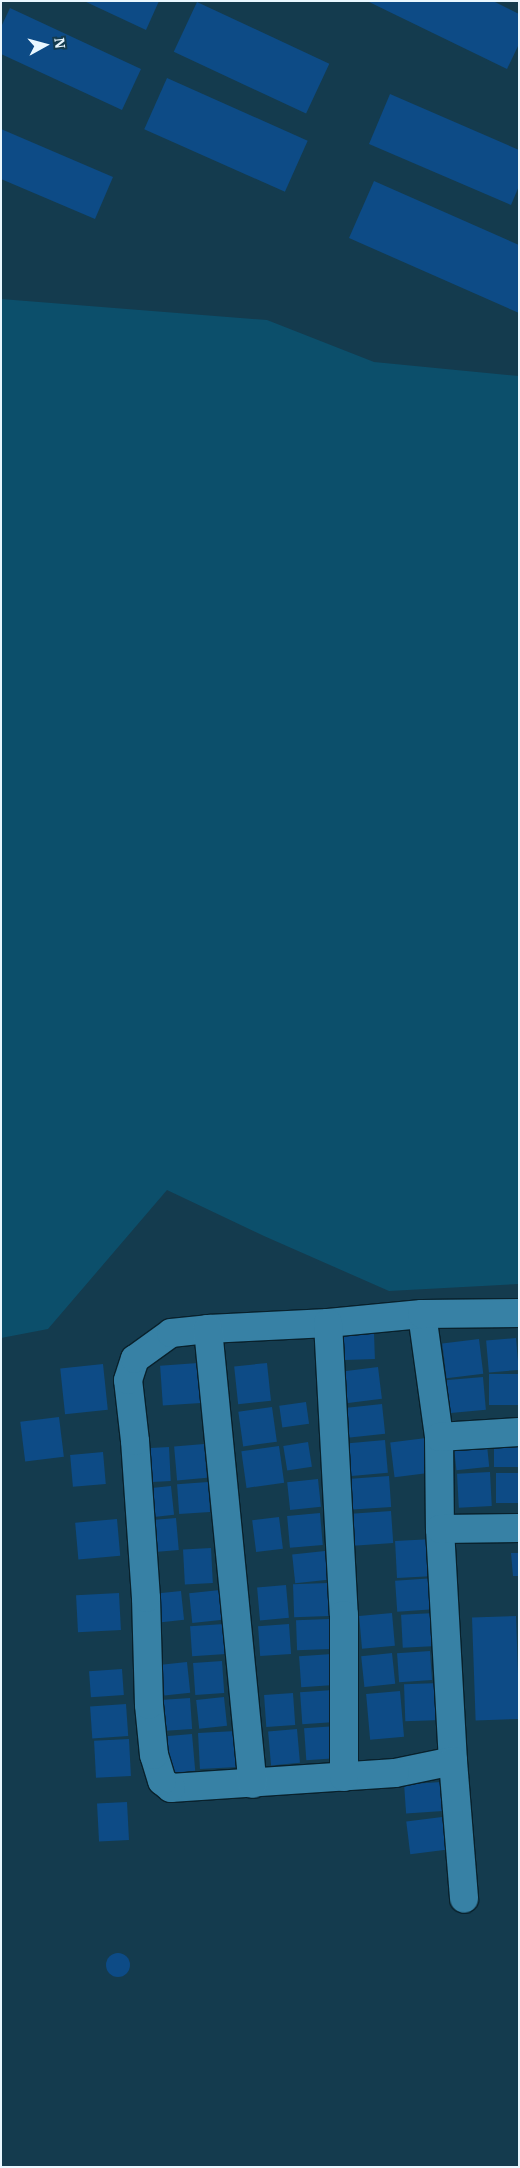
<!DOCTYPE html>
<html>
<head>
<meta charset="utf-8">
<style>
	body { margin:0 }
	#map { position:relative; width:520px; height:2168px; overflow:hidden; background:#143b4e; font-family:"IBM Plex Serif",serif }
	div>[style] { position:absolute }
	.green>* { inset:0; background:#0c4f6b }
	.building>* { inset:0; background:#0d4b86; transform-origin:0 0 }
	.round { border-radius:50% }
	.roads { filter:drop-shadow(1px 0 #09212c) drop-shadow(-1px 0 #09212c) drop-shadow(0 1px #09212c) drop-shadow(0 -1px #09212c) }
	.minor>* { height:28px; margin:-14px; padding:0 14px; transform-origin:14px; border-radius:14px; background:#3781a5 }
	span { translate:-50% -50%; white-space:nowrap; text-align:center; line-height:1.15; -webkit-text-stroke:5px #143b4e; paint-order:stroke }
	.frame { position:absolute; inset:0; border:2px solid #e9f7ff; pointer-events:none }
	.north { position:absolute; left:20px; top:20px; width:50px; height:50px; -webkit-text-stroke:4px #143b4e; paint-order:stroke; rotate:83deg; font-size:14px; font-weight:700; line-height:20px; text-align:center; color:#e9f7ff }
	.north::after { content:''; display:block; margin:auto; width:18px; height:22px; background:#e9f7ff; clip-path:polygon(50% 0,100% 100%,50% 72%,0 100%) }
</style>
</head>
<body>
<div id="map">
	<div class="green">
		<div style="clip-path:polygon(1px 299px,267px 320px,374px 362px,519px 376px,519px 1284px,389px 1291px,264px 1236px,167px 1190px,48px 1329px,1px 1338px)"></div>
	</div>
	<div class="building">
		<div style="clip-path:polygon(84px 1px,159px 1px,146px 30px)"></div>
		<div style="clip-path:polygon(367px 1px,493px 1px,519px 14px,519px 44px,507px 69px)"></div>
		<div style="left:197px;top:2px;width:146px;height:55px;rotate:25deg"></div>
		<div style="clip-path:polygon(10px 8px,141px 69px,122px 110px,1px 54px,1px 27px)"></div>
		<div style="left:167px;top:78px;width:154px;height:56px;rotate:24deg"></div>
		<div style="clip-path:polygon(390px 94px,519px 150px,519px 186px,511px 205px,369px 144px)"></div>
		<div style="clip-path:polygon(1px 129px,113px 177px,95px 219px,1px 179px)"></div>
		<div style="clip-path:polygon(374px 181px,519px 245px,519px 313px,349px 238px)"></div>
		<div style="left:374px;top:1333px;width:26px;height:37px;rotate:88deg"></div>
		<div style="left:516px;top:1338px;width:32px;height:30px;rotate:85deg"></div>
		<div style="left:479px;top:1339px;width:35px;height:37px;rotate:83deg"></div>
		<div style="left:198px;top:1363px;width:40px;height:38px;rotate:86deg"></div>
		<div style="left:267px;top:1363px;width:38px;height:33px;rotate:84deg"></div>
		<div style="left:103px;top:1364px;width:46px;height:43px;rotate:84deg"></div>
		<div style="left:378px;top:1367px;width:32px;height:38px;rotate:83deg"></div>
		<div style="left:519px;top:1374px;width:31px;height:30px;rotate:90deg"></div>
		<div style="left:483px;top:1377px;width:33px;height:38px;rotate:85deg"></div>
		<div style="left:306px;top:1402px;width:22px;height:27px;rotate:82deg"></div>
		<div style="left:382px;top:1404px;width:30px;height:40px;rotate:84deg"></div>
		<div style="left:272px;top:1407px;width:35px;height:34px;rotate:82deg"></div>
		<div style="left:59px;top:1417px;width:40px;height:39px;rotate:83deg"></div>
		<div style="left:519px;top:1435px;width:32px;height:25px;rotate:90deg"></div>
		<div style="left:486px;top:1436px;width:31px;height:33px;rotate:84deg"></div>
		<div style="left:426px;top:1438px;width:35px;height:36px;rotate:83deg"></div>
		<div style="left:385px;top:1440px;width:33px;height:42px;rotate:85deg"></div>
		<div style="left:308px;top:1442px;width:25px;height:25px;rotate:81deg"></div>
		<div style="left:204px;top:1444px;width:34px;height:30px;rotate:85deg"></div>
		<div style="left:279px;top:1446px;width:37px;height:38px;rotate:82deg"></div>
		<div style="left:169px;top:1447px;width:34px;height:28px;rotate:87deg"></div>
		<div style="left:103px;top:1452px;width:32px;height:33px;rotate:85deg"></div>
		<div style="left:490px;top:1472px;width:34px;height:33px;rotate:87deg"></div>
		<div style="left:519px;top:1473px;width:30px;height:23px;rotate:90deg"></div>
		<div style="left:389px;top:1476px;width:31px;height:42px;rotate:86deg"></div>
		<div style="left:318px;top:1479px;width:28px;height:31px;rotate:84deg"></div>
		<div style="left:208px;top:1482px;width:30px;height:31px;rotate:86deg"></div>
		<div style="left:171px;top:1486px;width:29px;height:27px;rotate:84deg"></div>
		<div style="left:391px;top:1511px;width:32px;height:40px;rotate:86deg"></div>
		<div style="left:320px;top:1513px;width:32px;height:33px;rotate:85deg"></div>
		<div style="left:279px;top:1517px;width:32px;height:27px;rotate:83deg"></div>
		<div style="left:176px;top:1518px;width:32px;height:30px;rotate:85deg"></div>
		<div style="left:117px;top:1519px;width:37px;height:42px;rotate:85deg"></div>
		<div style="left:433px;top:1539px;width:37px;height:38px;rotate:87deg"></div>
		<div style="left:211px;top:1548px;width:35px;height:28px;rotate:87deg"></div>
		<div style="left:325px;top:1551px;width:29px;height:33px;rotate:84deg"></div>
		<div style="clip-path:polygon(511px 1553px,519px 1553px,519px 1576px,513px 1576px)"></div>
		<div style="left:435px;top:1578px;width:31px;height:40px;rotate:86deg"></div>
		<div style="left:328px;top:1583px;width:33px;height:35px;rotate:88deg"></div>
		<div style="left:286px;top:1585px;width:33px;height:29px;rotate:85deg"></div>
		<div style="left:220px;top:1590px;width:30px;height:31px;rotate:84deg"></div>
		<div style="left:181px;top:1591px;width:29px;height:27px;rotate:84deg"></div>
		<div style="left:119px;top:1593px;width:37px;height:43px;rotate:87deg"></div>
		<div style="left:392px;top:1613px;width:33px;height:33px;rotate:85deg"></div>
		<div style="left:435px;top:1613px;width:33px;height:34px;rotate:87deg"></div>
		<div style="left:516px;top:1616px;width:103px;height:44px;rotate:88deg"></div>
		<div style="left:329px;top:1619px;width:30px;height:33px;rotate:88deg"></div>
		<div style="left:224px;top:1624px;width:30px;height:34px;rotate:86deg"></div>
		<div style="left:289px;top:1624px;width:30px;height:31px;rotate:86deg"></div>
		<div style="left:430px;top:1651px;width:29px;height:33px;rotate:86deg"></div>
		<div style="left:392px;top:1653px;width:31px;height:31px;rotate:84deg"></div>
		<div style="left:332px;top:1654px;width:31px;height:33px;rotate:86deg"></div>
		<div style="left:222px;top:1661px;width:32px;height:29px;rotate:86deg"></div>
		<div style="left:187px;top:1662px;width:31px;height:26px;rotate:84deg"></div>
		<div style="left:122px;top:1669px;width:26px;height:33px;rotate:86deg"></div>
		<div style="left:440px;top:1683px;width:37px;height:36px;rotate:88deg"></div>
		<div style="left:333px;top:1690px;width:32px;height:33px;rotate:86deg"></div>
		<div style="left:400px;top:1691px;width:46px;height:34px;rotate:85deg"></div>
		<div style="left:293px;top:1693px;width:32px;height:29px;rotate:86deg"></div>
		<div style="left:224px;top:1697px;width:29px;height:28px;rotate:84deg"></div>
		<div style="left:190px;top:1698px;width:31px;height:30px;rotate:86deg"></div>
		<div style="left:126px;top:1704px;width:32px;height:36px;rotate:86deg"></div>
		<div style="left:337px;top:1726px;width:32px;height:33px;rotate:86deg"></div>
		<div style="left:297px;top:1729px;width:34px;height:29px;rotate:85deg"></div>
		<div style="left:236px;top:1731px;width:36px;height:38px;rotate:87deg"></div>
		<div style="left:192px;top:1734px;width:37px;height:30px;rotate:85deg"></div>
		<div style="left:129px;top:1739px;width:37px;height:35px;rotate:87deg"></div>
		<div style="left:441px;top:1782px;width:29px;height:37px;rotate:86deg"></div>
		<div style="left:127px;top:1802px;width:38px;height:30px;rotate:87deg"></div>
		<div style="left:442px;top:1817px;width:33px;height:36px;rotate:83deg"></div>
		<div class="round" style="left:106px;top:1953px;width:24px;height:24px"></div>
	</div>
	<div class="roads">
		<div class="minor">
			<div style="left:422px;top:1314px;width:124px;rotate:82.1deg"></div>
			<div style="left:439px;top:1437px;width:92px;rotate:89.4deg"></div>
			<div style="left:440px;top:1529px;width:232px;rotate:86.8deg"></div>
			<div style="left:453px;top:1761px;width:59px;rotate:168.3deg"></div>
			<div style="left:395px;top:1773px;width:225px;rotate:176.2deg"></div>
			<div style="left:171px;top:1788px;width:11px;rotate:-142deg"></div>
			<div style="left:162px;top:1781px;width:27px;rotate:-107deg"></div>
			<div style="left:154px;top:1755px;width:50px;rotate:-95.7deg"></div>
			<div style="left:149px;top:1705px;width:107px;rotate:-91.6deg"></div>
			<div style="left:146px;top:1598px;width:157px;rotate:-94deg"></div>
			<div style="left:135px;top:1441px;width:61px;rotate:-96.5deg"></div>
			<div style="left:128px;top:1380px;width:22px;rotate:-72deg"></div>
			<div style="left:135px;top:1359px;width:44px;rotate:-35.8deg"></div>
			<div style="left:171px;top:1333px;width:37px;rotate:-6deg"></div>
			<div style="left:208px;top:1329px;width:120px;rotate:-2.9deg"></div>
			<div style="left:328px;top:1323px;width:94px;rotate:-5.5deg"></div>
			<div style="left:422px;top:1314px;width:97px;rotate:-0.6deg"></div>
			<div style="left:328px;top:1323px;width:292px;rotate:86.9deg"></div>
			<div style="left:344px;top:1615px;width:162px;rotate:90deg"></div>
			<div style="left:208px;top:1329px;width:457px;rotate:84.4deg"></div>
			<div style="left:439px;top:1437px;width:80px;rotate:-3.6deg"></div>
			<div style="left:440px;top:1529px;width:79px;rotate:-0.7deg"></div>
			<div style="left:453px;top:1761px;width:138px;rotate:85.4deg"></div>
		</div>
	</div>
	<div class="frame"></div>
	<div class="north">N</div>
</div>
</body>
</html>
